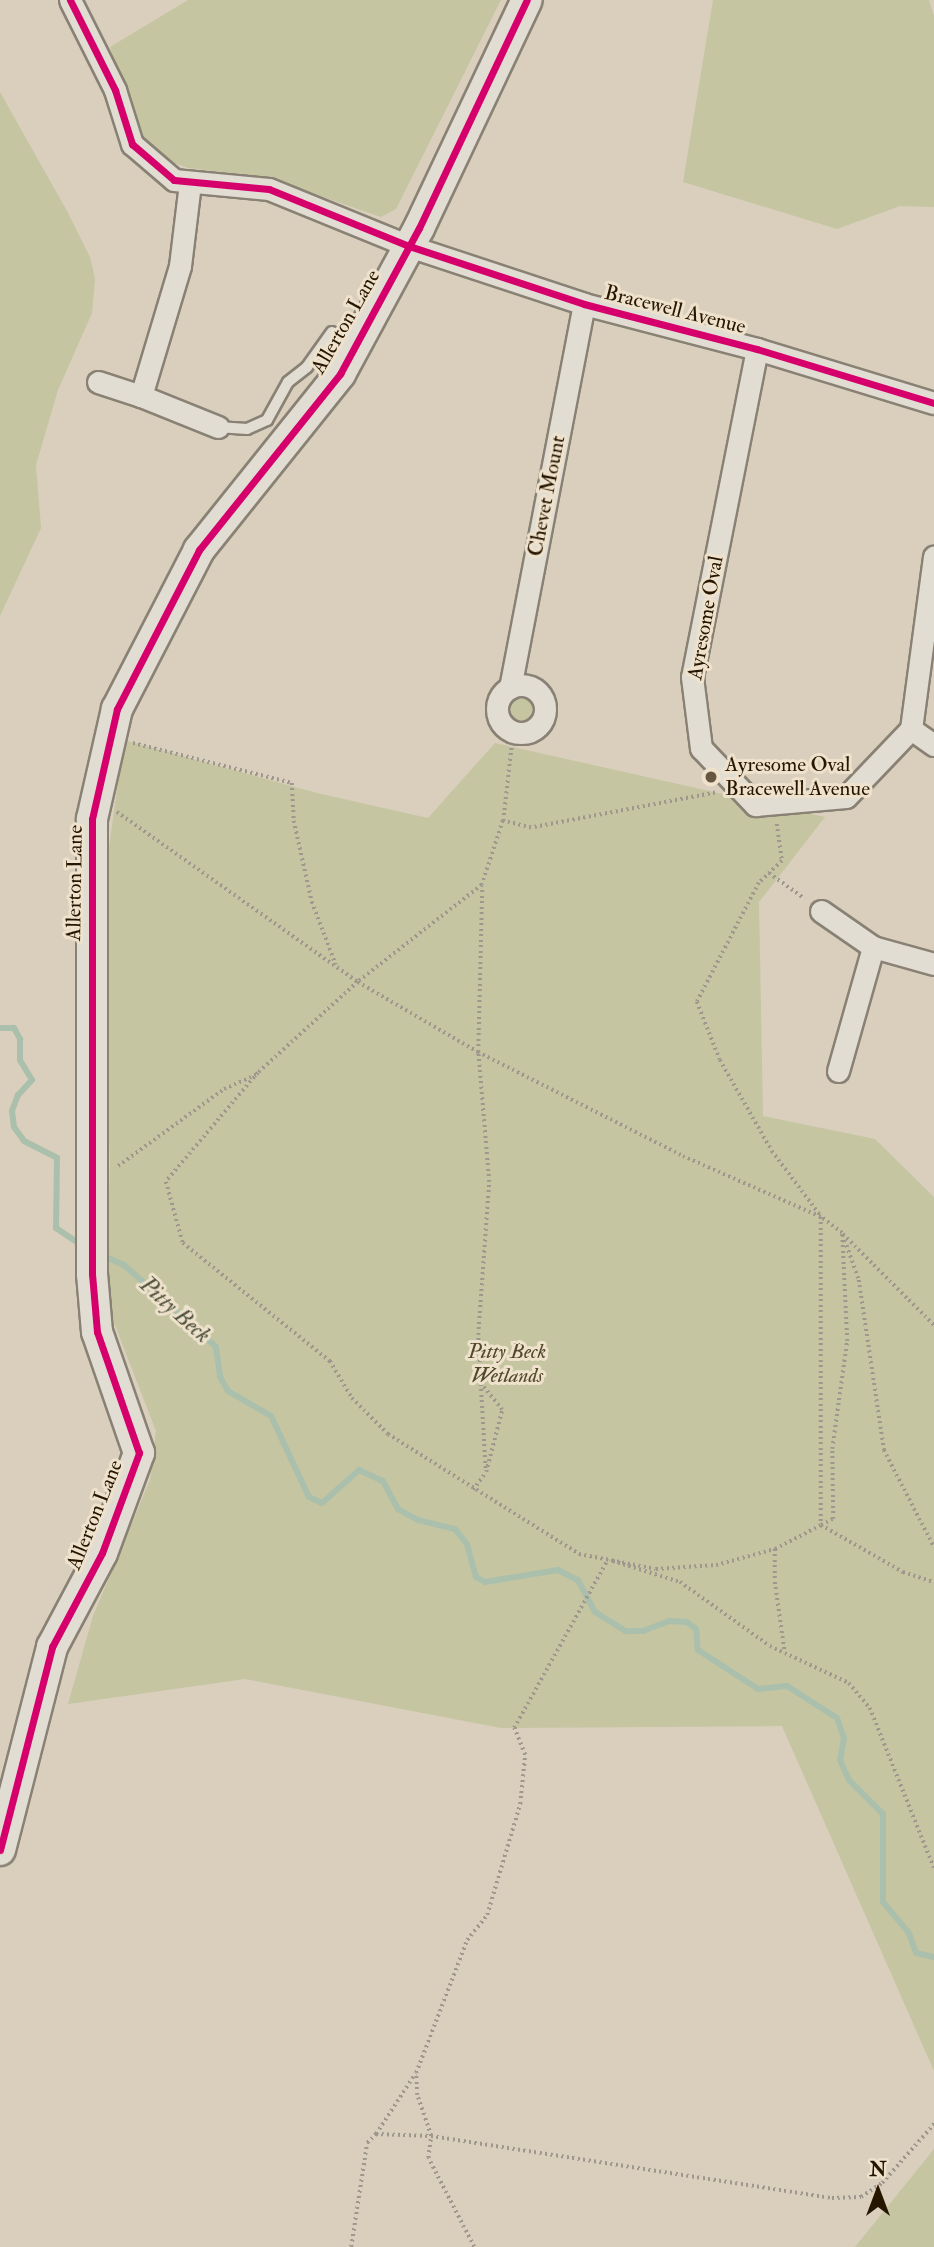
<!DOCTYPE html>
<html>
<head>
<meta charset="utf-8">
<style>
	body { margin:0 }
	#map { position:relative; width:934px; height:2247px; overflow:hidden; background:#d9cfbc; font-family:"IM FELL Double Pica",serif }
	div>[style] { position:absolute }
	.green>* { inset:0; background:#c5c5a2 }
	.round { border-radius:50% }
	.stream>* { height:6px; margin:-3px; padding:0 3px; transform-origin:3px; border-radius:3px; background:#abc0ac }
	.path>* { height:3.5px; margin-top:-1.75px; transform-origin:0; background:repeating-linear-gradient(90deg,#9d978e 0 2px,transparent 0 5.5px) }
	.roads { filter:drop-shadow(2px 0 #898174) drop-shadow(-2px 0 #898174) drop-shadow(0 2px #898174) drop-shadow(0 -2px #898174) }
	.lane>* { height:10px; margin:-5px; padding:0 5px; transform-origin:5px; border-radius:5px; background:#e2ddd3 }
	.street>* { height:21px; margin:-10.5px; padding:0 10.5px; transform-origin:10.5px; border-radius:10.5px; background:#e2ddd3 }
	.street>.ring { margin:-10.5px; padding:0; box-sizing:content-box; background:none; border:21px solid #e2ddd3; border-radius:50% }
	.secondary>* { height:30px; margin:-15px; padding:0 15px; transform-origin:15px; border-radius:15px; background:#e2ddd3 }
	.cycleway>* { height:7px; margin:-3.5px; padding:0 3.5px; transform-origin:3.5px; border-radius:3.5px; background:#d6006c }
	.dots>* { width:19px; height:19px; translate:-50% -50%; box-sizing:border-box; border:4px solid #eee2cc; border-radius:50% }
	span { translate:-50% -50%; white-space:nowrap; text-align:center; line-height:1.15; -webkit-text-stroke:6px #eee2cc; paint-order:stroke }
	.street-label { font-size:21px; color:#261600 }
	.poi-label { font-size:21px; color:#261600 }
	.left { translate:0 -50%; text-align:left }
	.park-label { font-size:21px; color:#51482a; font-style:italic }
	.water-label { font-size:23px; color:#4e4f3a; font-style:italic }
	.north { position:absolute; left:843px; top:2156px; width:70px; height:70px; -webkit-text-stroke:5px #eee2cc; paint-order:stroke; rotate:0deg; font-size:19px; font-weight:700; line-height:28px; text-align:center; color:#261600 }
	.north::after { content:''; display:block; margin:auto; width:24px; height:32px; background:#261600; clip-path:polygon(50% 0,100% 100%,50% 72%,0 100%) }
</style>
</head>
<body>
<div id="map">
	<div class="green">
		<div style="clip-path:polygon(188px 0,501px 0,396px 209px,381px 217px,265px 177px,188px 168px,156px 156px,134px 126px,110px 47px)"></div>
		<div style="clip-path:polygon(713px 0,929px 0,934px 16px,934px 207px,900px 206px,837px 229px,683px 182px)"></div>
		<div style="clip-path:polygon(0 92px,67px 211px,90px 257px,95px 279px,92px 313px,58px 390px,36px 465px,41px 528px,0 616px)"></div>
		<div class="round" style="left:508px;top:696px;width:26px;height:26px"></div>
		<div style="clip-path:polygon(124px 740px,317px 793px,428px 818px,495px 743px,825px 817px,759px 902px,763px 1116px,875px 1139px,934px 1197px,934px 2071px,782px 1726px,501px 1728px,245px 1679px,68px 1704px,93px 1616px,150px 1480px,156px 1431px,106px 1302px,110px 1162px,99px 919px)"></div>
		<div style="clip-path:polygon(934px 2149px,934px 2247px,855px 2247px)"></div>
	</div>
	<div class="stream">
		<div style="left:0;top:1028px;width:14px"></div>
		<div style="left:14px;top:1028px;width:13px;rotate:61deg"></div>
		<div style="left:20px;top:1039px;width:21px;rotate:90deg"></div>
		<div style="left:20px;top:1060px;width:23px;rotate:59deg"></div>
		<div style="left:32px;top:1080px;width:21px;rotate:133deg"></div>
		<div style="left:18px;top:1095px;width:17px;rotate:111deg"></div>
		<div style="left:12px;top:1111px;width:16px;rotate:83deg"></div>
		<div style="left:14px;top:1127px;width:17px;rotate:54deg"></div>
		<div style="left:24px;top:1141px;width:37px;rotate:27deg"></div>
		<div style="left:57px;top:1158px;width:70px;rotate:90.8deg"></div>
		<div style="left:56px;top:1228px;width:34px;rotate:34deg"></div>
		<div style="left:100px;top:1254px;width:26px;rotate:25deg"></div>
		<div style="left:124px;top:1265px;width:123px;rotate:41.7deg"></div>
		<div style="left:216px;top:1347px;width:30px;rotate:82deg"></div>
		<div style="left:220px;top:1377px;width:16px;rotate:60deg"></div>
		<div style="left:228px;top:1391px;width:50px;rotate:30.2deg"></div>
		<div style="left:271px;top:1416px;width:89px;rotate:64.9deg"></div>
		<div style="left:309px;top:1497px;width:14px;rotate:25deg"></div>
		<div style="left:322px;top:1503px;width:50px;rotate:-41.7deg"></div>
		<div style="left:359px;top:1470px;width:26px;rotate:25deg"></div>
		<div style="left:383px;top:1481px;width:32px;rotate:62deg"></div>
		<div style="left:398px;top:1509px;width:23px;rotate:29deg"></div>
		<div style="left:418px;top:1520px;width:38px;rotate:14deg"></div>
		<div style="left:455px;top:1529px;width:19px;rotate:51deg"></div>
		<div style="left:467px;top:1544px;width:34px;rotate:75deg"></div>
		<div style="left:476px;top:1577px;width:10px;rotate:29deg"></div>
		<div style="left:485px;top:1582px;width:74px;rotate:-9.3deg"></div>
		<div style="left:558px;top:1570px;width:22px;rotate:27deg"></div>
		<div style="left:578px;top:1580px;width:36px;rotate:62deg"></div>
		<div style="left:595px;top:1612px;width:36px;rotate:32deg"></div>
		<div style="left:625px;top:1631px;width:18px"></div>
		<div style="left:643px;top:1631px;width:28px;rotate:-21deg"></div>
		<div style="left:669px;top:1621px;width:18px;rotate:3deg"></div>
		<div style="left:687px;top:1622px;width:11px;rotate:38deg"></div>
		<div style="left:696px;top:1629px;width:21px;rotate:85deg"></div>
		<div style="left:698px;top:1650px;width:72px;rotate:33deg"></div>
		<div style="left:758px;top:1689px;width:29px;rotate:-6deg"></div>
		<div style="left:787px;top:1686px;width:59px;rotate:32.6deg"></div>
		<div style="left:837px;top:1718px;width:21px;rotate:71deg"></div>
		<div style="left:844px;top:1738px;width:22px;rotate:100deg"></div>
		<div style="left:840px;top:1760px;width:22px;rotate:66deg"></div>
		<div style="left:849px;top:1780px;width:48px;rotate:45deg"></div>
		<div style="left:883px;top:1814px;width:88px;rotate:90deg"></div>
		<div style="left:883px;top:1902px;width:40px;rotate:50deg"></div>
		<div style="left:909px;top:1933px;width:21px;rotate:71deg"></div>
		<div style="left:916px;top:1953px;width:18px;rotate:13deg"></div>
	</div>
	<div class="path">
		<div style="left:133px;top:743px;width:164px;rotate:14.1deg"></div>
		<div style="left:292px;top:783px;width:38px;rotate:87deg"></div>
		<div style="left:294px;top:821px;width:83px;rotate:77.5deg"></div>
		<div style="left:312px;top:902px;width:67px;rotate:69.1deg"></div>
		<div style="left:715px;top:793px;width:187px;rotate:169.2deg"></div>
		<div style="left:531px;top:828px;width:29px;rotate:-166deg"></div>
		<div style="left:503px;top:821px;width:67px;rotate:108.2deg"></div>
		<div style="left:482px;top:885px;width:157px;rotate:142deg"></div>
		<div style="left:358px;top:982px;width:135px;rotate:137.7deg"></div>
		<div style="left:258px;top:1073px;width:143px;rotate:130.2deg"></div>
		<div style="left:166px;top:1182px;width:63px;rotate:74.4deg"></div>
		<div style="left:183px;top:1243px;width:189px;rotate:38.8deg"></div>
		<div style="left:330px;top:1361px;width:43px;rotate:59.3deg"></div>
		<div style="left:352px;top:1398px;width:51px;rotate:45deg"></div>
		<div style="left:388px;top:1434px;width:226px;rotate:32.1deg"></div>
		<div style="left:579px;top:1554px;width:78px;rotate:11deg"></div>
		<div style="left:656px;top:1569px;width:60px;rotate:-3.8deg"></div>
		<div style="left:716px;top:1565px;width:61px;rotate:-15.2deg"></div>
		<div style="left:775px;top:1549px;width:52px;rotate:-27.6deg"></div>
		<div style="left:821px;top:1525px;width:13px;rotate:-27deg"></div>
		<div style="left:833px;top:1519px;width:70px;rotate:-90.8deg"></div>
		<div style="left:832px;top:1449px;width:109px;rotate:-82.1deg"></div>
		<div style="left:847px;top:1341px;width:108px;rotate:-92.7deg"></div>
		<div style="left:842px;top:1233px;width:26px;rotate:-143deg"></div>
		<div style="left:821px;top:1217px;width:308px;rotate:90deg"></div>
		<div style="left:821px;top:1525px;width:95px;rotate:29.8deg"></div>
		<div style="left:903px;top:1572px;width:33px;rotate:18deg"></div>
		<div style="left:117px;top:812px;width:295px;rotate:35.2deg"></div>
		<div style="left:358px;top:982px;width:139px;rotate:30.3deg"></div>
		<div style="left:478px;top:1052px;width:230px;rotate:26.9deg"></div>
		<div style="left:683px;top:1156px;width:151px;rotate:23.8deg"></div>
		<div style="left:503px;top:821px;width:90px;rotate:-83.6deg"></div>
		<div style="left:777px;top:824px;width:37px;rotate:82deg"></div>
		<div style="left:782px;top:861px;width:32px;rotate:136deg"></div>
		<div style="left:759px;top:883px;width:134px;rotate:117.5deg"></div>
		<div style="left:697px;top:1002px;width:62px;rotate:68.4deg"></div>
		<div style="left:720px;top:1060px;width:105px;rotate:60.3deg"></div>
		<div style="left:772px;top:1151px;width:80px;rotate:53.1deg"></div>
		<div style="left:769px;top:873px;width:44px;rotate:35.8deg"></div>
		<div style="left:118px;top:1166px;width:131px;rotate:-36deg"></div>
		<div style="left:224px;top:1089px;width:36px;rotate:-24deg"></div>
		<div style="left:843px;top:1234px;width:129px;rotate:45deg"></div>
		<div style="left:843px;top:1235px;width:48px;rotate:70.4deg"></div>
		<div style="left:859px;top:1280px;width:172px;rotate:81.6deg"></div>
		<div style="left:884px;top:1450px;width:109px;rotate:62.7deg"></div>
		<div style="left:481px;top:1384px;width:88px;rotate:86.7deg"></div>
		<div style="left:486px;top:1472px;width:64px;rotate:-75.5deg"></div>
		<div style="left:502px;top:1410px;width:33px;rotate:-129deg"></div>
		<div style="left:481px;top:1384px;width:49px;rotate:-93.5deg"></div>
		<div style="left:478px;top:1335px;width:153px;rotate:-85.9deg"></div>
		<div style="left:489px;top:1182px;width:130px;rotate:-94.8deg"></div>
		<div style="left:478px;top:1052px;width:165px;rotate:-88.6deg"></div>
		<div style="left:473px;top:1490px;width:22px;rotate:-54deg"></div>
		<div style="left:775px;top:1549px;width:33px;rotate:90deg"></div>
		<div style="left:775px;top:1582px;width:72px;rotate:82deg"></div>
		<div style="left:613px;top:1561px;width:70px;rotate:17.4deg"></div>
		<div style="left:680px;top:1582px;width:110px;rotate:35.4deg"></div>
		<div style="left:770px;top:1646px;width:87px;rotate:25.1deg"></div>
		<div style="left:849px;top:1683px;width:33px;rotate:50deg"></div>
		<div style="left:870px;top:1708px;width:172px;rotate:68.2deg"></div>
		<div style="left:376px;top:2134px;width:72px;rotate:-57deg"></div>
		<div style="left:351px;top:2247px;width:105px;rotate:-81.3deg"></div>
		<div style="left:367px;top:2143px;width:13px;rotate:-45deg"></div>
		<div style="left:376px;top:2134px;width:55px;rotate:2.1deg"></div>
		<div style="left:431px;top:2136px;width:406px;rotate:8.8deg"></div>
		<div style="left:832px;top:2198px;width:29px;rotate:-2deg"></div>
		<div style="left:861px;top:2197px;width:25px;rotate:-34deg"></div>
		<div style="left:882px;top:2183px;width:79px;rotate:-48.6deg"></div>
		<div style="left:474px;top:2247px;width:100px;rotate:-117.3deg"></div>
		<div style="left:428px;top:2158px;width:22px;rotate:-82deg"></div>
		<div style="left:431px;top:2136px;width:43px;rotate:-108.9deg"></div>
		<div style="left:417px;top:2095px;width:22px;rotate:-93deg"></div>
		<div style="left:416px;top:2073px;width:142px;rotate:-69deg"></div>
		<div style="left:467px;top:1940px;width:32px;rotate:-51deg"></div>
		<div style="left:487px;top:1915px;width:116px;rotate:-73.4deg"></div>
		<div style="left:520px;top:1804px;width:49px;rotate:-84.2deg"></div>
		<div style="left:525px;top:1755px;width:29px;rotate:-112deg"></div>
		<div style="left:514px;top:1728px;width:193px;rotate:-60.9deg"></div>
	</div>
	<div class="roads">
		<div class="lane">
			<div style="left:218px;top:427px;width:29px;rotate:4deg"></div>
			<div style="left:247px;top:429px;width:22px;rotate:-24deg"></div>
			<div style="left:267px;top:420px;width:43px;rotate:-61.1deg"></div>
			<div style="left:288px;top:382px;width:24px;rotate:-38deg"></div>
			<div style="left:307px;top:367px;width:43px;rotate:-54.5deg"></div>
		</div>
		<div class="street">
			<div style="left:70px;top:0;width:101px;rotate:63.4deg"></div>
			<div style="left:115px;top:90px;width:57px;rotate:72.5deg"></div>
			<div style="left:132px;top:144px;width:55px;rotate:40.6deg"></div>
			<div style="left:174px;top:180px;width:95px;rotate:5.4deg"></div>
			<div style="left:269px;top:189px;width:151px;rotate:22.2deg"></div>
			<div style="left:409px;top:246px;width:184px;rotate:18.3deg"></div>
			<div style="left:584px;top:304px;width:179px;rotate:14.6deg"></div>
			<div style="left:757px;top:349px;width:185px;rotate:17deg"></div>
			<div style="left:190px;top:183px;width:84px;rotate:96.9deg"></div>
			<div style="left:180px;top:266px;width:136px;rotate:106.7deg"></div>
			<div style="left:141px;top:396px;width:83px;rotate:21.9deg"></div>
			<div style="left:757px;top:349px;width:334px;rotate:101.2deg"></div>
			<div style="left:692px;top:677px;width:72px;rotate:82.8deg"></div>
			<div style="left:701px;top:748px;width:79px;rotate:46.5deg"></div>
			<div style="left:755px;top:805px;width:91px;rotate:-5deg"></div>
			<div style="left:846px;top:797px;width:94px;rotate:-46.3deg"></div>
			<div style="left:911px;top:729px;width:174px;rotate:-82.4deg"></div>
			<div style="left:98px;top:382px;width:45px;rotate:18deg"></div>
			<div class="ring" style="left:497px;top:685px;width:27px;height:27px"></div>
			<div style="left:510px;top:688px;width:391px;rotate:-79.1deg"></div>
			<div style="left:911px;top:729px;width:28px;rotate:35deg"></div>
			<div style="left:821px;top:911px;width:63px;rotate:34.7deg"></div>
			<div style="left:873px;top:947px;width:63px;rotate:15.6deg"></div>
			<div style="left:838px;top:1071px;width:129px;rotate:-74.2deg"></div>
		</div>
		<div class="secondary">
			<div style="left:0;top:1850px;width:210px;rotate:-75.6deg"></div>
			<div style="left:52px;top:1647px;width:106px;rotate:-62deg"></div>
			<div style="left:102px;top:1553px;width:107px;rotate:-69.7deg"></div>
			<div style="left:139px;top:1453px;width:128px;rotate:-109.1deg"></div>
			<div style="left:97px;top:1332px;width:58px;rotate:-94.9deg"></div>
			<div style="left:92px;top:1274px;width:455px;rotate:-90deg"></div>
			<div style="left:92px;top:819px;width:113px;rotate:-77.2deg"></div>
			<div style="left:117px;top:709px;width:179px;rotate:-62.7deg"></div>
			<div style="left:199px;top:550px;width:226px;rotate:-51.3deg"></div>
			<div style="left:340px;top:374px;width:166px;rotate:-61.6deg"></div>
			<div style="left:419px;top:228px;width:252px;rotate:-64.7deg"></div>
		</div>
	</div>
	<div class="cycleway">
		<div style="left:70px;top:0;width:101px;rotate:63.4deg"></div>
		<div style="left:115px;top:90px;width:57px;rotate:72.5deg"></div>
		<div style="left:132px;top:144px;width:55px;rotate:40.6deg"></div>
		<div style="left:174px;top:180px;width:95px;rotate:5.4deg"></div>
		<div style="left:269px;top:189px;width:151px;rotate:22.2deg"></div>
		<div style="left:409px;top:246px;width:184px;rotate:18.3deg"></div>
		<div style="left:584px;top:304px;width:179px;rotate:14.6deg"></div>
		<div style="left:757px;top:349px;width:185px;rotate:17deg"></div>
		<div style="left:0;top:1850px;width:210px;rotate:-75.6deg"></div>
		<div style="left:52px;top:1647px;width:106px;rotate:-62deg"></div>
		<div style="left:102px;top:1553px;width:107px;rotate:-69.7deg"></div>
		<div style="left:139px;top:1453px;width:128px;rotate:-109.1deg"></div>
		<div style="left:97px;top:1332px;width:58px;rotate:-94.9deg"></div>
		<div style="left:92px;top:1274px;width:455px;rotate:-90deg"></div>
		<div style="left:92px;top:819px;width:113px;rotate:-77.2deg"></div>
		<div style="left:117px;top:709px;width:179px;rotate:-62.7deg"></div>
		<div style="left:199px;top:550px;width:226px;rotate:-51.3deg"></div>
		<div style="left:340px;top:374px;width:166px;rotate:-61.6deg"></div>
		<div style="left:419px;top:228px;width:252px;rotate:-64.7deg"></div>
	</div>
	<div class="dots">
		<div style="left:711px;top:777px;background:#655742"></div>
	</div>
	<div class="street-label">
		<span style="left:675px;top:310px;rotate:14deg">Bracewell Avenue</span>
		<span style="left:346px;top:322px;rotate:-60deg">Allerton Lane</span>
		<span style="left:547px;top:496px;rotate:-79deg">Chevet Mount</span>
		<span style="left:706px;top:618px;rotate:-80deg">Ayresome Oval</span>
		<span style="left:75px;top:883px;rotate:-89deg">Allerton Lane</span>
		<span style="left:95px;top:1515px;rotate:-68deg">Allerton Lane</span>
	</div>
	<div class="poi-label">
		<span class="left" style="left:725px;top:777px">Ayresome Oval<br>Bracewell Avenue</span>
	</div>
	<div class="park-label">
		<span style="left:507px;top:1364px">Pitty Beck<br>Wetlands</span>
	</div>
	<div class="water-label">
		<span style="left:175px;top:1310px;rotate:42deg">Pitty Beck</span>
	</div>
	<div class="north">N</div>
</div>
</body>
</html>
